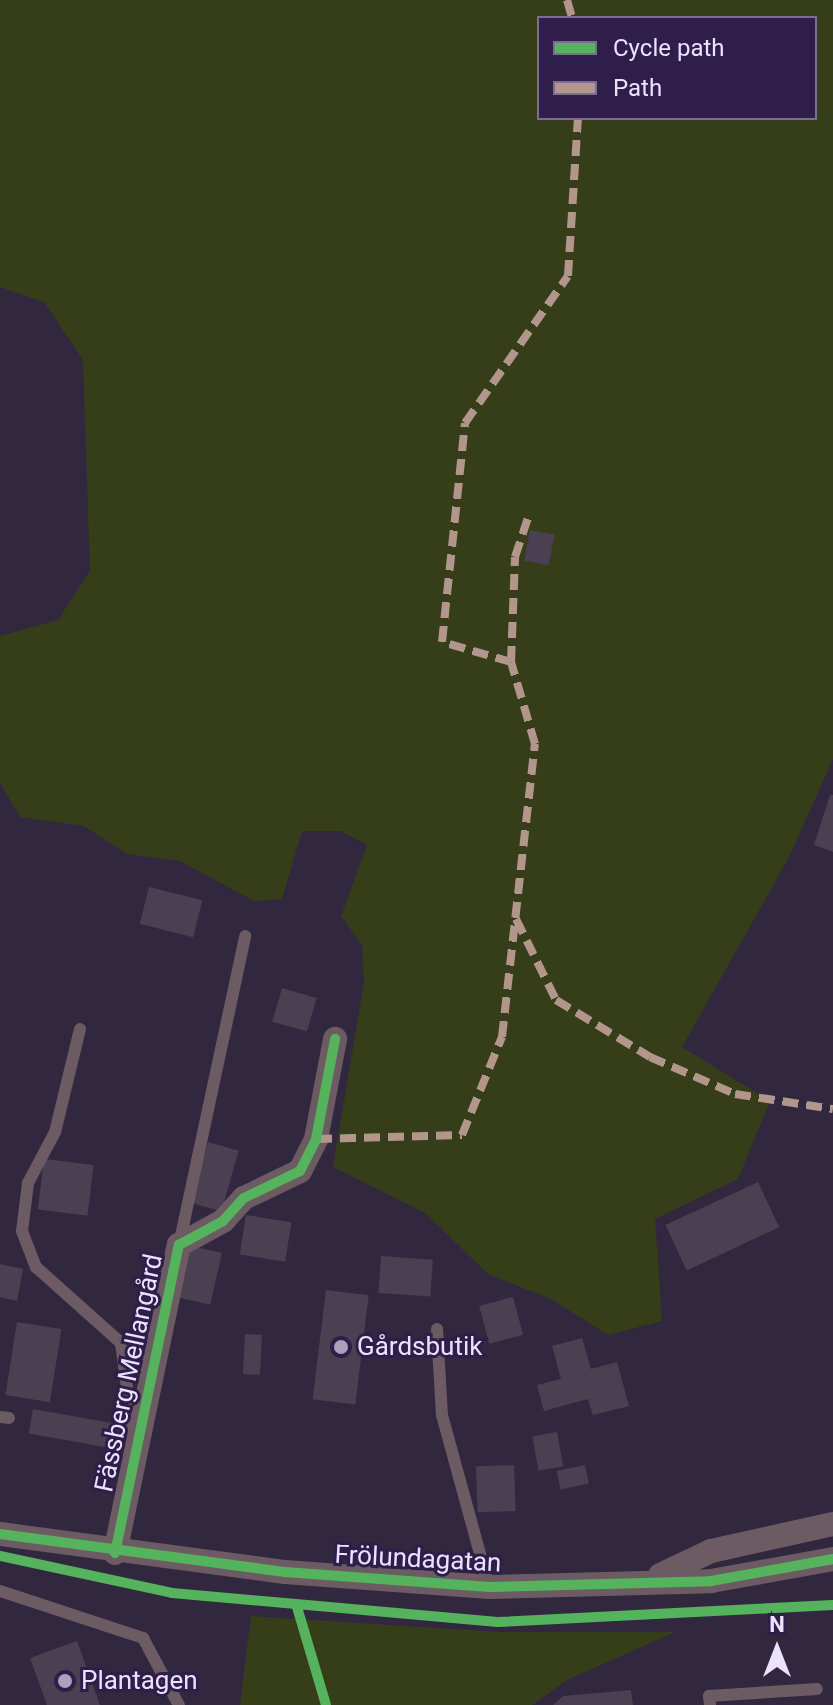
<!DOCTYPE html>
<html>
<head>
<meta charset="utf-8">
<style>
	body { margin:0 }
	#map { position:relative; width:833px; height:1705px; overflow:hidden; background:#31283f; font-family:Roboto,sans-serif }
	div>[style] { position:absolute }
	.green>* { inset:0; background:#363d19 }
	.building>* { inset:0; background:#4a4052; transform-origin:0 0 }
	.service>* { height:12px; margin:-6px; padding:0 6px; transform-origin:6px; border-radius:6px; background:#6d5b64 }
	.minor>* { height:24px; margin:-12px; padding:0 12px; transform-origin:12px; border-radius:12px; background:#6d5b64 }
	.quiet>* { height:8px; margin-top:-4px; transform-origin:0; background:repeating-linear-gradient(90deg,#b2968c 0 16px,transparent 0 24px) }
	.cycleway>* { height:10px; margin:-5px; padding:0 5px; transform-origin:5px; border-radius:5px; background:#56b35d }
	.dots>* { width:22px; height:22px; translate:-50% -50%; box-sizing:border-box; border:4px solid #2f1e49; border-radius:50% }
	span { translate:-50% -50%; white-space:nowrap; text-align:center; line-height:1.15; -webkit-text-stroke:6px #2f1e49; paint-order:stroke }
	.poi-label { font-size:26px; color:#ebe2ff }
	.left { translate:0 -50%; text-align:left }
	.street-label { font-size:26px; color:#ebe2ff }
	.legend { position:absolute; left:537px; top:16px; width:280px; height:104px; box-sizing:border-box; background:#2f1e49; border:2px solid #7a6c92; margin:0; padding:10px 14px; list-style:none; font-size:24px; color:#ebe2ff }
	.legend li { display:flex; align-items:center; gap:16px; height:40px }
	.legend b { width:40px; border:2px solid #7a6c92 }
	.north { position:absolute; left:737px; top:1609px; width:80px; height:80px; -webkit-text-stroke:6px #2f1e49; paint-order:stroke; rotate:0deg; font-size:22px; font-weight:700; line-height:32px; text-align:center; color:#ebe2ff }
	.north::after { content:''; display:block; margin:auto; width:28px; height:36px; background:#ebe2ff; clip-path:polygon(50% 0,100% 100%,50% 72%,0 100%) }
</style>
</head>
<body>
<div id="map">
	<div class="green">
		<div style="clip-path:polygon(evenodd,0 0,833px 0,833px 759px,788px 859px,682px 1047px,770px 1101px,738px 1179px,655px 1219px,662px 1321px,608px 1335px,551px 1299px,488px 1274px,425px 1213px,333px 1167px,364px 982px,362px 945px,341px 916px,367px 845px,341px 831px,302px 831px,282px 899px,254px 901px,180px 861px,127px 854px,84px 826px,20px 817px,0 783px,0 636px,58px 620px,90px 571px,83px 360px,44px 302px,0 287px,0 0,539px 18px,815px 18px,815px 118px,539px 118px,539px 18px)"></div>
		<div style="clip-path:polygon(251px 1616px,500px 1632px,675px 1632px,567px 1680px,532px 1705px,240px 1705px)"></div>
	</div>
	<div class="building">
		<div style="left:530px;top:530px;width:25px;height:31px;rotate:11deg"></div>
		<div style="clip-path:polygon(830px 795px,833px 795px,833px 852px,814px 845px)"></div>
		<div style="left:149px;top:887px;width:55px;height:38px;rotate:14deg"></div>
		<div style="left:282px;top:988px;width:36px;height:35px;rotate:16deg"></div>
		<div style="left:208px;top:1142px;width:32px;height:63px;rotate:16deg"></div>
		<div style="left:44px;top:1159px;width:50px;height:51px;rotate:7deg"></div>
		<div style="left:758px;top:1182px;width:50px;height:102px;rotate:65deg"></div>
		<div style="left:246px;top:1215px;width:46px;height:40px;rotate:9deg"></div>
		<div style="left:187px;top:1245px;width:36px;height:53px;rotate:13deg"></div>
		<div style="left:381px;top:1256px;width:52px;height:37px;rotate:4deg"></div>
		<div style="clip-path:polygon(0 1264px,23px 1269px,17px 1301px,0 1297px)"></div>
		<div style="left:326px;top:1290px;width:43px;height:110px;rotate:7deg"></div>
		<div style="left:513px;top:1297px;width:39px;height:35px;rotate:75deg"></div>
		<div style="left:17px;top:1322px;width:45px;height:74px;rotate:9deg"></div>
		<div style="left:245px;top:1334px;width:17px;height:40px;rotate:3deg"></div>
		<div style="clip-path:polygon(582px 1338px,591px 1369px,617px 1362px,629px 1406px,593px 1415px,588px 1399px,544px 1411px,537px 1385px,561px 1379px,552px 1346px)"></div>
		<div style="left:33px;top:1409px;width:90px;height:25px;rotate:10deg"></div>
		<div style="left:557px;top:1432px;width:35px;height:25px;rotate:80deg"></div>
		<div style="left:514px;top:1465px;width:46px;height:38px;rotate:88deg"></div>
		<div style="left:585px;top:1465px;width:19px;height:29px;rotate:78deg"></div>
		<div style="clip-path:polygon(77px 1641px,100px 1705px,47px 1705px,30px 1658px)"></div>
		<div style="clip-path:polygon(631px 1690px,633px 1705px,553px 1705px,563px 1696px)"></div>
	</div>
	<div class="service">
		<div style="left:80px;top:1029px;width:106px;rotate:103.6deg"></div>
		<div style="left:55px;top:1132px;width:58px;rotate:117.9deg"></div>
		<div style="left:28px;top:1183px;width:48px;rotate:97.1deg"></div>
		<div style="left:22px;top:1231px;width:39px;rotate:69deg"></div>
		<div style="left:36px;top:1267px;width:114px;rotate:41.8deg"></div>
		<div style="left:121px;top:1343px;width:90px;rotate:82.3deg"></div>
		<div style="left:179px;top:1245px;width:316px;rotate:-77.9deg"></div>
		<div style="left:437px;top:1329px;width:86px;rotate:86.7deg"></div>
		<div style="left:442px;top:1415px;width:178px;rotate:74.7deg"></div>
		<div style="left:0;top:1417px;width:9px;rotate:6deg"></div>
		<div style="left:0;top:1591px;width:151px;rotate:18.2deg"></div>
		<div style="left:143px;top:1638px;width:76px;rotate:61.8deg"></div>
		<div style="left:710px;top:1705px;width:9px;rotate:-96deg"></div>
		<div style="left:709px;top:1696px;width:108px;rotate:-3.7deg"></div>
	</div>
	<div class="minor">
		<div style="left:0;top:1534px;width:288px;rotate:7.6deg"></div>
		<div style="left:285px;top:1572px;width:205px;rotate:4.2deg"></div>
		<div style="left:489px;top:1587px;width:222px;rotate:-1.5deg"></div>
		<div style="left:711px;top:1581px;width:124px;rotate:-10.2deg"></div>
		<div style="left:115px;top:1553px;width:315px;rotate:-78.3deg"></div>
		<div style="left:179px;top:1245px;width:50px;rotate:-28.6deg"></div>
		<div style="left:223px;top:1221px;width:31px;rotate:-48deg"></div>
		<div style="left:244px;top:1198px;width:62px;rotate:-25.7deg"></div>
		<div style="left:300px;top:1171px;width:36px;rotate:-63deg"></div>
		<div style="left:316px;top:1139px;width:102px;rotate:-79.2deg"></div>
		<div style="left:660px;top:1575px;width:56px;rotate:-25.2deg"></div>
		<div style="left:711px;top:1551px;width:125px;rotate:-12.5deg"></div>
	</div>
	<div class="quiet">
		<div style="left:567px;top:0;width:19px;rotate:74deg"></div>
		<div style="left:511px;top:662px;width:72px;rotate:-163.8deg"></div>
		<div style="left:442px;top:642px;width:220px;rotate:-84deg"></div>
		<div style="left:465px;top:423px;width:179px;rotate:-55deg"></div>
		<div style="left:568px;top:276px;width:158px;rotate:-86.4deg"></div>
		<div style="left:516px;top:919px;width:90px;rotate:63.7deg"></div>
		<div style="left:556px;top:1000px;width:110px;rotate:31.2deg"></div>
		<div style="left:650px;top:1057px;width:93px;rotate:23.5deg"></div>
		<div style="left:735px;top:1094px;width:99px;rotate:8.7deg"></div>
		<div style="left:316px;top:1139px;width:146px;rotate:-1.6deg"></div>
		<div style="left:462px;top:1135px;width:106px;rotate:-67.8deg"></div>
		<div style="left:502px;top:1037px;width:295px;rotate:-83.6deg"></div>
		<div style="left:535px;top:744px;width:85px;rotate:-106.3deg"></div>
		<div style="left:511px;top:662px;width:105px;rotate:-87.8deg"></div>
		<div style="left:515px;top:557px;width:41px;rotate:-71.6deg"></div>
	</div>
	<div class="cycleway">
		<div style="left:0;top:1534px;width:288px;rotate:7.6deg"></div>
		<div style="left:285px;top:1572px;width:205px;rotate:4.2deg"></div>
		<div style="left:489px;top:1587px;width:222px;rotate:-1.5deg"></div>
		<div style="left:711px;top:1581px;width:124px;rotate:-10.2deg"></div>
		<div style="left:115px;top:1553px;width:315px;rotate:-78.3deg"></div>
		<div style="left:179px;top:1245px;width:50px;rotate:-28.6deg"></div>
		<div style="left:223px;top:1221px;width:31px;rotate:-48deg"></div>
		<div style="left:244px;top:1198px;width:62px;rotate:-25.7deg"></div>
		<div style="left:300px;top:1171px;width:36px;rotate:-63deg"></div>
		<div style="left:316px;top:1139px;width:102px;rotate:-79.2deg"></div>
		<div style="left:0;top:1556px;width:176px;rotate:12.1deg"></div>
		<div style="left:172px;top:1593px;width:327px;rotate:5.1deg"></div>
		<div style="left:498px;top:1622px;width:335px;rotate:-2.9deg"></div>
		<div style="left:297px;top:1607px;width:102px;rotate:73.5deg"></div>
	</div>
	<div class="dots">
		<div style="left:341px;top:1347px;background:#aaa1bc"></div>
		<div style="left:65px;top:1681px;background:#aaa1bc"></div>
	</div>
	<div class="poi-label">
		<span class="left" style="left:357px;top:1347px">Gårdsbutik</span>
		<span class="left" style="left:81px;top:1681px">Plantagen</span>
	</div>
	<div class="street-label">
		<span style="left:129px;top:1373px;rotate:-78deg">Fässberg Mellangård</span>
		<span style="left:418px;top:1559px;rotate:3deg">Frölundagatan</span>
	</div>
	<ul class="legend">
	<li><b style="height:10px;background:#56b35d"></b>Cycle path</li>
	<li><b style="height:10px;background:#b2968c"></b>Path</li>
	</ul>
	<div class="north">N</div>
</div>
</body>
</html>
